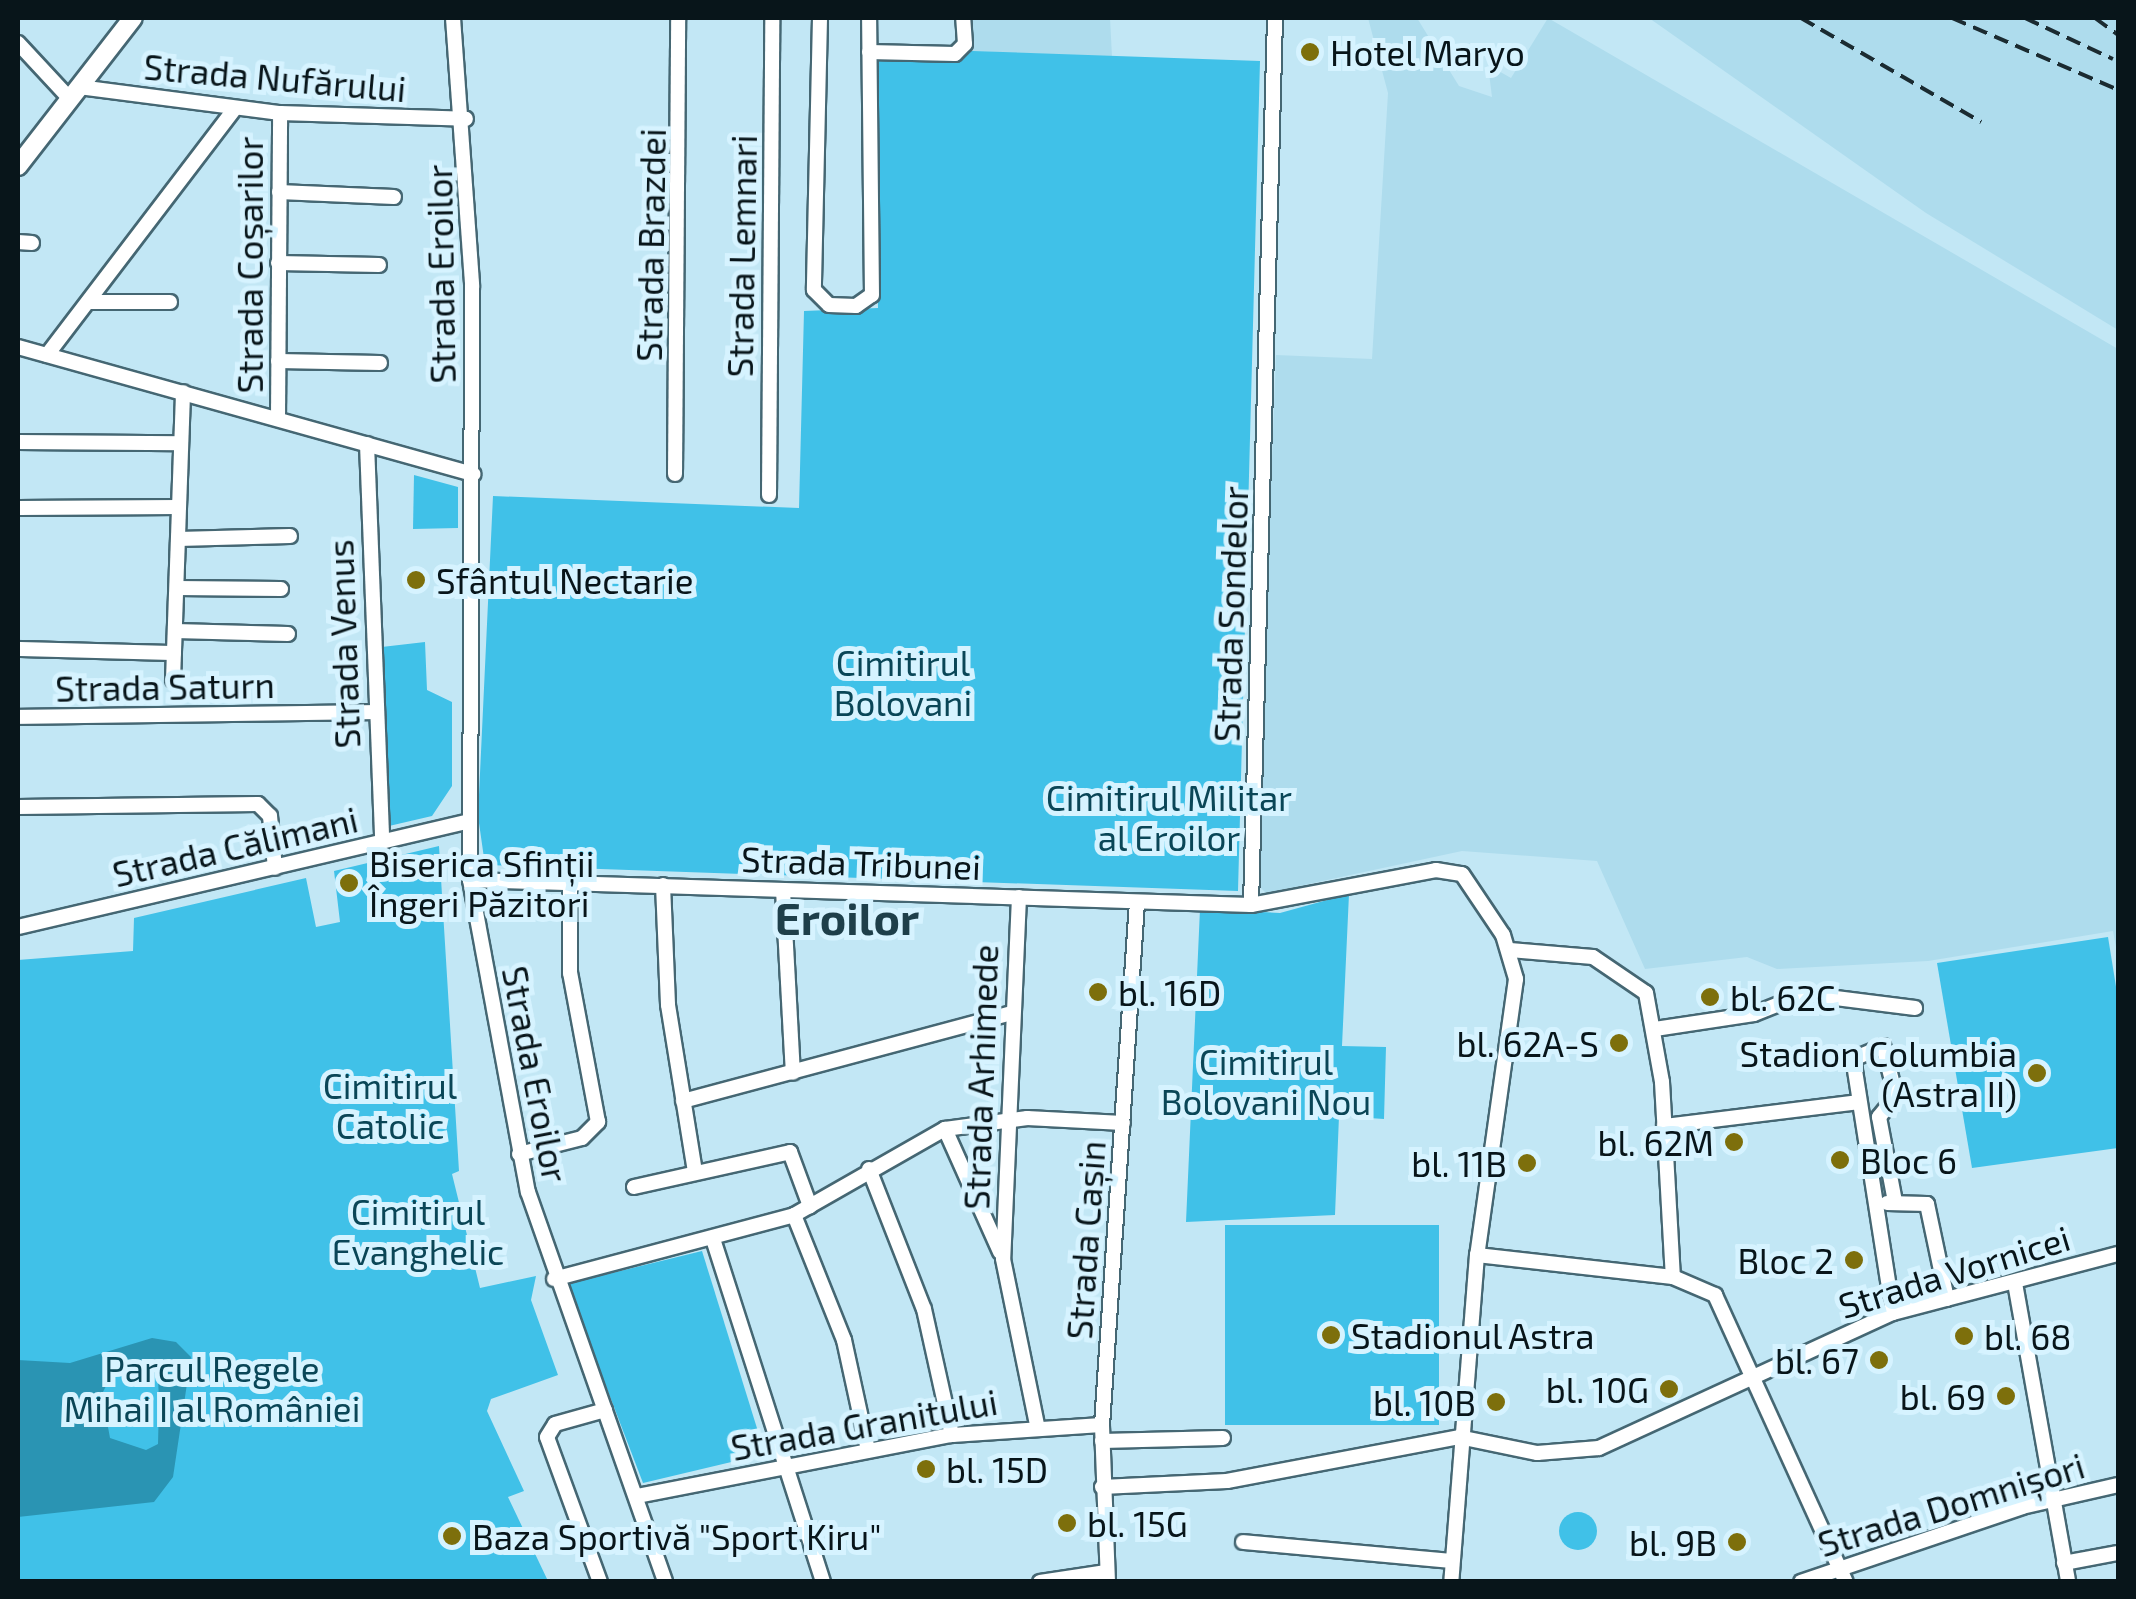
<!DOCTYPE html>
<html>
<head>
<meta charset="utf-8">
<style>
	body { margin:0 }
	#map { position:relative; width:2136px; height:1599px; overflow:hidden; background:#c2e7f5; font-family:"Exo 2",sans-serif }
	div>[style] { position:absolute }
	.built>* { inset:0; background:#aedced }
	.green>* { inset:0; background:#40c1e8; transform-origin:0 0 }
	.round { border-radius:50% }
	.water>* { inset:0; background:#2a94b3 }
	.roads { filter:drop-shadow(2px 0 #456773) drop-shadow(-2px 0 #456773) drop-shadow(0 2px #456773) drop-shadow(0 -2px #456773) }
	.minor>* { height:14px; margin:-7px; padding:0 7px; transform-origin:7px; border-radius:7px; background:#fff }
	.major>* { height:18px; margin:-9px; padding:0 9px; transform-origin:9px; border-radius:9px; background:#fff }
	.rail>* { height:4px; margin-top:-2px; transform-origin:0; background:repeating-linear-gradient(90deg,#1b2b31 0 15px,transparent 0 23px) }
	.dots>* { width:28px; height:28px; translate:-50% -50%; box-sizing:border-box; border:5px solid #d6f3ff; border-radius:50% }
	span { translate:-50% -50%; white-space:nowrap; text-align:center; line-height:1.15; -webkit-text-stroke:10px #d6f3ff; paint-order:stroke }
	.poi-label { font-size:35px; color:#08151a }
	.left { translate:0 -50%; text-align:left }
	.right { translate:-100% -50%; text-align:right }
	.street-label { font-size:35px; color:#08151a }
	.park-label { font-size:35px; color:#0a4657 }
	.district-label { font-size:45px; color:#1e3f4a; font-weight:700 }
	.frame { position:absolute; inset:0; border:20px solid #08151a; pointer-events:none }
</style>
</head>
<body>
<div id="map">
	<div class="built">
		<div style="clip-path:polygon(969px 18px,1110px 18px,1112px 57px,973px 51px)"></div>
		<div style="clip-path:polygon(1368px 18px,1417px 18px,1459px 86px,1492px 97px,1488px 65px,1511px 78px,1548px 18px,2118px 349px,2118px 958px,2113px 931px,1928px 961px,1777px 969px,1747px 957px,1645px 969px,1597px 861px,1462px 851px,1266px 893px,1256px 883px,1276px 355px,1372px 359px,1388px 93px)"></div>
		<div style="clip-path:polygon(1649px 18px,2118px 18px,2118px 330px,1926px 213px)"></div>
	</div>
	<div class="green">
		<div style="clip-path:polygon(973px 51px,1260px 61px,1238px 891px,485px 865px,478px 816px,493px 496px,799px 508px,804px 311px,878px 308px,873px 56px)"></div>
		<div style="clip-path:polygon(414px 475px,458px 487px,458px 528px,413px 529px)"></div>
		<div style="clip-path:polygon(425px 642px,427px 690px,452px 702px,452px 786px,432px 816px,389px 826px,373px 648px)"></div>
		<div style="clip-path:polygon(439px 846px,459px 1171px,452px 1174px,480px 1288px,536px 1276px,531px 1300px,558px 1375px,491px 1399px,487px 1411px,524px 1491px,508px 1497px,548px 1581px,18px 1582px,18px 960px,133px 951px,134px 918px,306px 878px,316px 927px,340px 922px,334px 871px)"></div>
		<div style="clip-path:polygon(1349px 894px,1342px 1046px,1386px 1047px,1384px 1119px,1339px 1116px,1335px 1215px,1186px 1222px,1200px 909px,1280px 913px)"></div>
		<div style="clip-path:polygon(2108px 937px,2118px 999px,2118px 1148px,1972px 1168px,1937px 963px)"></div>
		<div style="left:1439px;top:1225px;width:200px;height:214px;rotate:90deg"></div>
		<div style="clip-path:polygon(702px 1251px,765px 1454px,643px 1483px,567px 1284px)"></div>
		<div class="round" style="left:1559px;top:1512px;width:38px;height:38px"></div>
	</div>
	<div class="water">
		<div style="clip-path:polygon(evenodd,152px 1338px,176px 1342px,191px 1357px,173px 1477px,154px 1502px,18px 1517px,18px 1360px,70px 1363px,152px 1338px,143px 1362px,158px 1377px,159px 1403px,158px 1444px,146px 1450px,110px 1438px,102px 1394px,114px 1370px,143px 1362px)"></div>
	</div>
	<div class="roads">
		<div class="minor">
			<div style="left:453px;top:18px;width:268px;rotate:85.9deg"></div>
			<div style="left:472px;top:285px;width:595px;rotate:90.19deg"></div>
			<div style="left:470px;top:880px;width:317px;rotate:79.5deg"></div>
			<div style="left:528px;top:1192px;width:413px;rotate:70.6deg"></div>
			<div style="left:820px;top:18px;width:272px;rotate:91.3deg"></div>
			<div style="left:814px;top:290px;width:21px;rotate:45deg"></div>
			<div style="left:829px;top:305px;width:27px;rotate:2deg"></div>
			<div style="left:856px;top:306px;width:19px;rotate:-35deg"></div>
			<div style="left:872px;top:295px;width:277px;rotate:-90.6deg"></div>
			<div style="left:18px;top:43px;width:76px;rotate:47.1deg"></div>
			<div style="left:869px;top:52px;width:86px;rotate:1.3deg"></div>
			<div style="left:955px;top:54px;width:14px;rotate:-45deg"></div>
			<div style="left:965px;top:44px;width:26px;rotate:-94deg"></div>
			<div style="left:79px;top:87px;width:203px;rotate:7.4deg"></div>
			<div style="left:280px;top:113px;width:186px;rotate:1.8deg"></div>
			<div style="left:279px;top:192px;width:115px;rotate:2.5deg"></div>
			<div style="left:18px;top:242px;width:14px;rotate:4deg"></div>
			<div style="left:278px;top:263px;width:101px;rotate:1.1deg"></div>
			<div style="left:88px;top:302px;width:82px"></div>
			<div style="left:18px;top:347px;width:473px;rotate:15.6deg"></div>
			<div style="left:47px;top:355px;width:310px;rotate:-52.7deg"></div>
			<div style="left:278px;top:361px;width:102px;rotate:1.1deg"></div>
			<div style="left:278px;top:418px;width:305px;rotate:-89.6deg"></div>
			<div style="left:18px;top:442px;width:163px;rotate:0.4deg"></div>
			<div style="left:367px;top:444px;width:398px;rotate:87.8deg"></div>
			<div style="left:675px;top:474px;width:456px;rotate:-89.6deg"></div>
			<div style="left:769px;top:495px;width:477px;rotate:-89.6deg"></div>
			<div style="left:18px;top:508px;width:161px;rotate:-0.4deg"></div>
			<div style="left:178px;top:539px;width:112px;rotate:-1.5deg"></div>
			<div style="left:177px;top:588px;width:104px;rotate:0.6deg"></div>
			<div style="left:175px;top:631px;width:113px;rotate:1.5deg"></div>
			<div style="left:18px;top:649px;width:156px;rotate:1.5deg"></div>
			<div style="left:173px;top:680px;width:288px;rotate:-88deg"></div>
			<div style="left:18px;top:717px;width:355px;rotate:-0.8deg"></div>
			<div style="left:18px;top:807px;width:240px;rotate:-0.7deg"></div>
			<div style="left:258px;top:804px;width:17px;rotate:45deg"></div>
			<div style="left:270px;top:816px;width:52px;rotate:84.5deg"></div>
			<div style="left:470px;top:880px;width:781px;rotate:1.83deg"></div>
			<div style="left:1251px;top:905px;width:188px;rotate:-10.7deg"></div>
			<div style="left:1436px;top:870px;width:26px;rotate:9deg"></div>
			<div style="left:1462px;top:874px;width:73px;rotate:56.1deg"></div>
			<div style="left:1503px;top:935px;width:46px;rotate:73.5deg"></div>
			<div style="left:1516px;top:979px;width:279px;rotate:98deg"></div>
			<div style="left:1477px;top:1255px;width:328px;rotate:94.5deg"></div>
			<div style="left:663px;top:885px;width:120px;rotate:87.6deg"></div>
			<div style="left:668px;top:1005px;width:169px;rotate:80.8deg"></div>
			<div style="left:783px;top:890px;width:183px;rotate:86.9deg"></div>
			<div style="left:1019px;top:897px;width:362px;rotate:92.5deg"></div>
			<div style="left:1003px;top:1259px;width:169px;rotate:78.4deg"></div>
			<div style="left:1251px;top:905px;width:887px;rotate:-88.45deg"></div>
			<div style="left:18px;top:927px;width:459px;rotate:-13.2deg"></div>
			<div style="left:1510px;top:950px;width:83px;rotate:4.8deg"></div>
			<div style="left:1593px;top:957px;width:64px;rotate:34.2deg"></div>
			<div style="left:1646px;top:993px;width:90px;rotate:79.8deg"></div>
			<div style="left:1662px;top:1082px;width:195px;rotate:86.8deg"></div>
			<div style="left:1655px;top:1029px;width:100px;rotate:-8.6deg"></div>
			<div style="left:1754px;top:1014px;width:54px;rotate:-21.8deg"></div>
			<div style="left:1804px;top:994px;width:112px;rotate:7.2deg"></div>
			<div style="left:683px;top:1101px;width:340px;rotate:-15deg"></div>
			<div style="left:1664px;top:1126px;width:196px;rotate:-7deg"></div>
			<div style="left:945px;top:1129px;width:135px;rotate:65.9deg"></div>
			<div style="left:519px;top:1154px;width:65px;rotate:-14.3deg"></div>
			<div style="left:582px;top:1138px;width:23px;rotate:-45deg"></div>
			<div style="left:598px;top:1122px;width:152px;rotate:-100.6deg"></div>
			<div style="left:570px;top:973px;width:90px;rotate:-90deg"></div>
			<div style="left:869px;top:1169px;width:150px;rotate:68.6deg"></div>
			<div style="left:924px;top:1309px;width:129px;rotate:77.5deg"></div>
			<div style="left:634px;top:1187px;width:160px;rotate:-12.6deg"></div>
			<div style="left:790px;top:1152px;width:58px;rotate:69.7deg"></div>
			<div style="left:1887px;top:1203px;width:40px;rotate:1.4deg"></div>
			<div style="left:1927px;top:1204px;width:97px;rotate:78.1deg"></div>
			<div style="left:794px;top:1215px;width:135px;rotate:68.2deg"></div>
			<div style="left:844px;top:1340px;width:113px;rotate:77.7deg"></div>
			<div style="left:713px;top:1239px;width:360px;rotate:72.2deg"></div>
			<div style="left:1477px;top:1255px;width:197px;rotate:6.4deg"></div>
			<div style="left:1673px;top:1277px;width:46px;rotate:23.2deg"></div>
			<div style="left:1715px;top:1295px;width:315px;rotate:65.5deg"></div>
			<div style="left:554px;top:1279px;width:248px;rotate:-14.9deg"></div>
			<div style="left:794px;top:1215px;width:174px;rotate:-29.7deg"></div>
			<div style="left:945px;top:1129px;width:83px;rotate:-7.6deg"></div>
			<div style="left:1027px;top:1118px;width:96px;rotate:3deg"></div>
			<div style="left:2015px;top:1283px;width:304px;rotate:79.9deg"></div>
			<div style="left:1893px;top:1313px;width:257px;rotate:-98.9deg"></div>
			<div style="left:1853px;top:1059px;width:33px;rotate:-23deg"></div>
			<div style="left:1883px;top:1046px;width:52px;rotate:75.4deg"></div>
			<div style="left:1896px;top:1096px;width:27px;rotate:129deg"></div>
			<div style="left:1879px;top:1117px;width:86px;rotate:79.3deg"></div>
			<div style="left:1102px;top:1441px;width:121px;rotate:-1.4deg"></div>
			<div style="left:1102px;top:1487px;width:125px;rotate:-2.7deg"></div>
			<div style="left:1227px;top:1481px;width:236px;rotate:-10.7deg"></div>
			<div style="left:1459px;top:1437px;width:80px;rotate:11.6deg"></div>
			<div style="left:1537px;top:1453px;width:62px;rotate:-4.6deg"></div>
			<div style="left:1599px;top:1448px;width:324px;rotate:-24.7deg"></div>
			<div style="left:1893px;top:1313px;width:233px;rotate:-14.7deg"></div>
			<div style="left:637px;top:1496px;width:321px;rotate:-11deg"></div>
			<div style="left:952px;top:1435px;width:150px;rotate:-3.8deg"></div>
			<div style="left:1243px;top:1542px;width:208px;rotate:5.2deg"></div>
			<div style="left:2064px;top:1563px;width:55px;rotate:-10.5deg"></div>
			<div style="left:600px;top:1582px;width:154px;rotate:-110.1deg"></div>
			<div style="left:547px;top:1437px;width:15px;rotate:-58deg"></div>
			<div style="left:555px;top:1424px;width:52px;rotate:-15.6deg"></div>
			<div style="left:1040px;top:1582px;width:67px;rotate:-8.6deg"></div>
			<div style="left:1108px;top:1582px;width:157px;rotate:-92.2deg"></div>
			<div style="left:1102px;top:1425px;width:524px;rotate:-86.17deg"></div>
			<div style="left:1801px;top:1582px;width:233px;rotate:-18.7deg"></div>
			<div style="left:2022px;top:1507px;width:98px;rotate:-12.9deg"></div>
		</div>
		<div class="major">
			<div style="left:18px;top:166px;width:187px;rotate:-52.2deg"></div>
		</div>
	</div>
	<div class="rail">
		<div style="left:1801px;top:18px;width:208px;rotate:30deg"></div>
		<div style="left:1952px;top:18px;width:181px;rotate:23.4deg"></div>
		<div style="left:2025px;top:18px;width:97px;rotate:25deg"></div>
		<div style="left:2095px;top:18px;width:29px;rotate:36deg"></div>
	</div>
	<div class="dots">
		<div style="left:1310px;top:52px;background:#7d6f0c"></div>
		<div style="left:416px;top:580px;background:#7d6f0c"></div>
		<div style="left:349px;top:883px;background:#7d6f0c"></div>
		<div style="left:1098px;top:992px;background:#7d6f0c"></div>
		<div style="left:1710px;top:997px;background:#7d6f0c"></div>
		<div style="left:1619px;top:1043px;background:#7d6f0c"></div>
		<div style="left:2037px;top:1073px;background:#7d6f0c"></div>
		<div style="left:1734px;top:1142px;background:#7d6f0c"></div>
		<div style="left:1840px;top:1160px;background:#7d6f0c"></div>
		<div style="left:1527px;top:1163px;background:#7d6f0c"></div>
		<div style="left:1854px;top:1260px;background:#7d6f0c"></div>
		<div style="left:1331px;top:1335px;background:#7d6f0c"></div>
		<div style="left:1964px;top:1336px;background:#7d6f0c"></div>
		<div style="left:1879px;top:1360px;background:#7d6f0c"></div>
		<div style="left:1669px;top:1389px;background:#7d6f0c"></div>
		<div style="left:2006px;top:1396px;background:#7d6f0c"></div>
		<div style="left:1496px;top:1402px;background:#7d6f0c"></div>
		<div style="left:926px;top:1469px;background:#7d6f0c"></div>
		<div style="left:1067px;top:1523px;background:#7d6f0c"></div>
		<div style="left:452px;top:1536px;background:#7d6f0c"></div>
		<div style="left:1737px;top:1542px;background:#7d6f0c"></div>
	</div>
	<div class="poi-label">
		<span class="left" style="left:1330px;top:52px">Hotel Maryo</span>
		<span class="left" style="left:436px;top:580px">Sfântul Nectarie</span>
		<span class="left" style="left:369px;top:883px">Biserica Sfinții<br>Îngeri Păzitori</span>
		<span class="left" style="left:1118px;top:992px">bl. 16D</span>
		<span class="left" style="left:1730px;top:997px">bl. 62C</span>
		<span class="right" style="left:1599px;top:1043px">bl. 62A-S</span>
		<span class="right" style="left:2017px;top:1073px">Stadion Columbia<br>(Astra II)</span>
		<span class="right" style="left:1714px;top:1142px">bl. 62M</span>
		<span class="left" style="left:1860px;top:1160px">Bloc 6</span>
		<span class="right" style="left:1507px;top:1163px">bl. 11B</span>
		<span class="right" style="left:1834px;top:1260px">Bloc 2</span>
		<span class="left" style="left:1351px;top:1335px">Stadionul Astra</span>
		<span class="left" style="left:1984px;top:1336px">bl. 68</span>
		<span class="right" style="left:1859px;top:1360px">bl. 67</span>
		<span class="right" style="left:1649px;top:1389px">bl. 10G</span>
		<span class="right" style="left:1986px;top:1396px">bl. 69</span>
		<span class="right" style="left:1476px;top:1402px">bl. 10B</span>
		<span class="left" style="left:946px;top:1469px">bl. 15D</span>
		<span class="left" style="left:1087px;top:1523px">bl. 15G</span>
		<span class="left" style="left:472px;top:1536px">Baza Sportivă "Sport Kiru"</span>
		<span class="right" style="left:1717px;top:1542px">bl. 9B</span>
	</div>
	<div class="street-label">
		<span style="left:275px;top:77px;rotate:5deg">Strada Nufărului</span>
		<span style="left:650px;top:245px;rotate:-89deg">Strada Brazdei</span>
		<span style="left:741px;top:256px;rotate:-89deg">Strada Lemnari</span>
		<span style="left:249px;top:265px;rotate:-90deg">Strada Coșarilor</span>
		<span style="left:440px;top:274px;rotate:-91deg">Strada Eroilor</span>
		<span style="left:1230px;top:614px;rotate:-88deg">Strada Sondelor</span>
		<span style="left:343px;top:644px;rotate:-92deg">Strada Venus</span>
		<span style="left:165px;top:686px;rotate:-1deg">Strada Saturn</span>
		<span style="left:235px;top:846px;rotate:-13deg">Strada Călimani</span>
		<span style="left:861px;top:862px;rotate:2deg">Strada Tribunei</span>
		<span style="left:536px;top:1074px;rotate:79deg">Strada Eroilor</span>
		<span style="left:980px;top:1077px;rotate:-88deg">Strada Arhimede</span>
		<span style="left:1085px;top:1240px;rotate:-86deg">Strada Cașin</span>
		<span style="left:1954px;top:1271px;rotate:-17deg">Strada Vornicei</span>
		<span style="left:864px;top:1424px;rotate:-10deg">Strada Granitului</span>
		<span style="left:1951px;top:1504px;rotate:-17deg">Strada Domnișori</span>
	</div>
	<div class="park-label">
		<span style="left:903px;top:682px">Cimitirul<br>Bolovani</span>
		<span style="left:1169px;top:817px">Cimitirul Militar<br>al Eroilor</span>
		<span style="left:1266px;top:1081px">Cimitirul<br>Bolovani Nou</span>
		<span style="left:390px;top:1105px">Cimitirul<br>Catolic</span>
		<span style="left:418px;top:1231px">Cimitirul<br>Evanghelic</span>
		<span style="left:212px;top:1388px">Parcul Regele<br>Mihai I al României</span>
	</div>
	<div class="district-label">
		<span style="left:847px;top:918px">Eroilor</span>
	</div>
	<div class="frame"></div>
</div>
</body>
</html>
